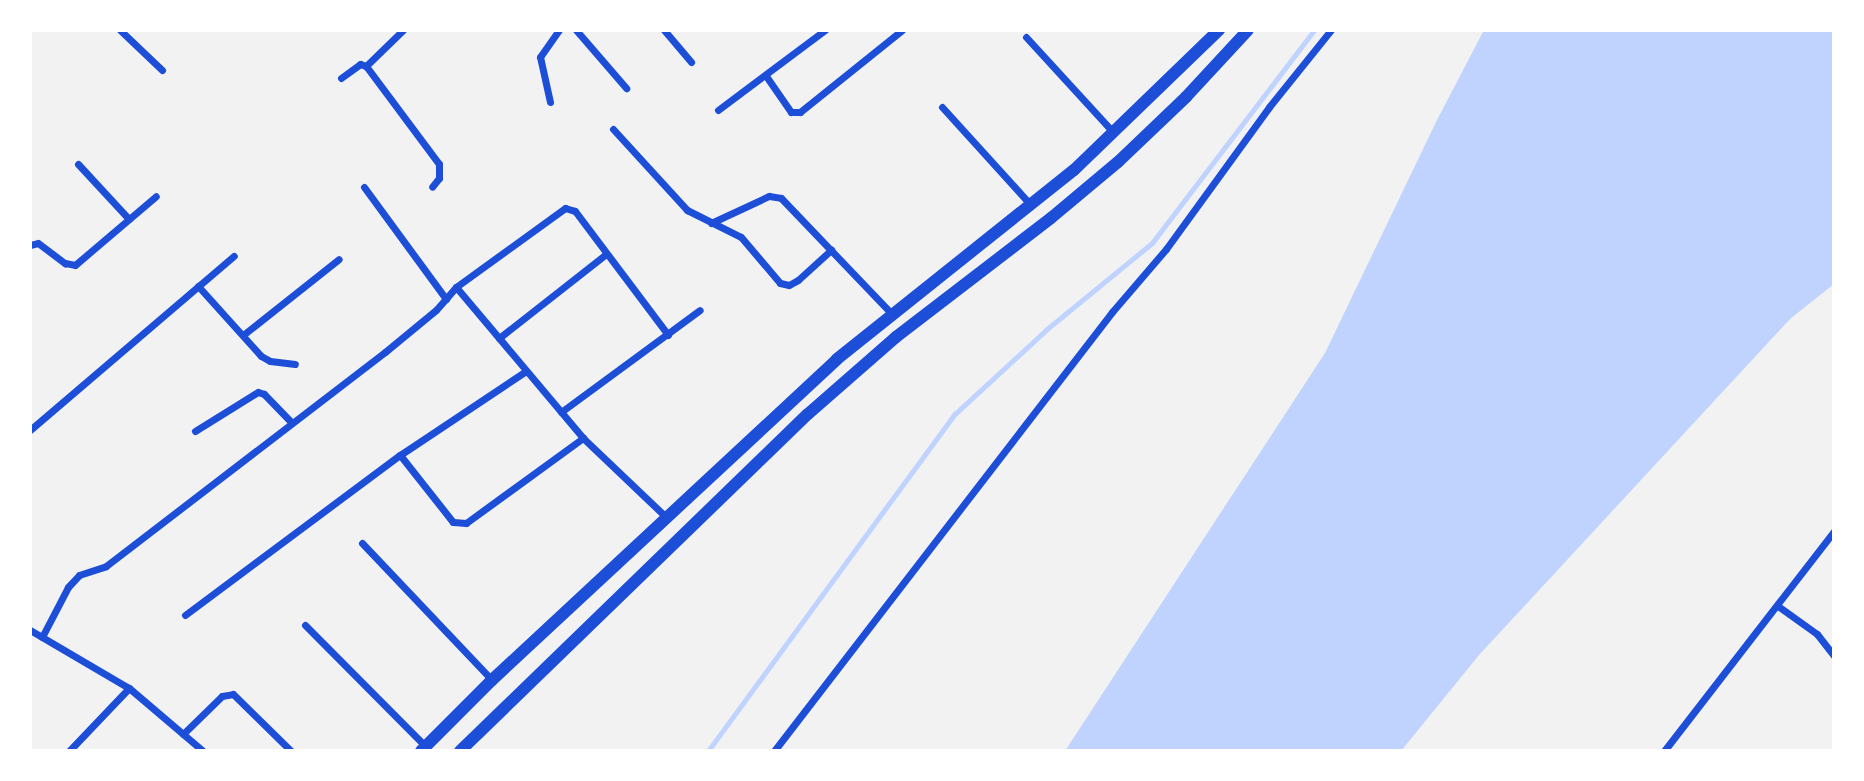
<!DOCTYPE html>
<html>
<head>
<meta charset="utf-8">
<style>
	body { margin:0 }
	#map { position:relative; width:1864px; height:781px; overflow:hidden; background:#f2f2f2; font-family:"Times New Roman",serif }
	div>[style] { position:absolute }
	.water>* { inset:0; background:#bfd3fe }
	.stream>* { height:4.5px; margin:-2.25px; padding:0 2.25px; transform-origin:2.25px; border-radius:2.25px; background:#bfd3fe }
	.minor>* { height:7px; margin:-3.5px; padding:0 3.5px; transform-origin:3.5px; border-radius:3.5px; background:#1d4ed8 }
	.secondary>* { height:12px; margin:-6px; padding:0 6px; transform-origin:6px; border-radius:6px; background:#1d4ed8 }
	span { translate:-50% -50%; white-space:nowrap; text-align:center; line-height:1.15; -webkit-text-stroke:5px #fff; paint-order:stroke }
	.frame { position:absolute; inset:0; border:32px solid #fff; pointer-events:none }
</style>
</head>
<body>
<div id="map">
	<div class="water">
		<div style="clip-path:polygon(1484px 30px,1834px 30px,1834px 284px,1790px 319px,1479px 655px,1401px 751px,1065px 751px,1325px 353px,1437px 120px)"></div>
	</div>
	<div class="stream">
		<div style="left:708px;top:751px;width:418px;rotate:-53.8deg"></div>
		<div style="left:955px;top:414px;width:125px;rotate:-42.7deg"></div>
		<div style="left:1047px;top:329px;width:136px;rotate:-39.3deg"></div>
		<div style="left:1152px;top:243px;width:268px;rotate:-52.7deg"></div>
	</div>
	<div class="minor">
		<div style="left:120px;top:30px;width:58px;rotate:43.6deg"></div>
		<div style="left:403px;top:30px;width:52px;rotate:135.8deg"></div>
		<div style="left:366px;top:66px;width:122px;rotate:53.3deg"></div>
		<div style="left:439px;top:164px;width:14px;rotate:90deg"></div>
		<div style="left:439px;top:178px;width:11px;rotate:128deg"></div>
		<div style="left:576px;top:30px;width:77px;rotate:49.2deg"></div>
		<div style="left:664px;top:30px;width:42px;rotate:49.8deg"></div>
		<div style="left:1026px;top:37px;width:129px;rotate:47.5deg"></div>
		<div style="left:766px;top:76px;width:44px;rotate:55.2deg"></div>
		<div style="left:791px;top:112px;width:9px"></div>
		<div style="left:800px;top:112px;width:131px;rotate:-38.8deg"></div>
		<div style="left:341px;top:78px;width:24px;rotate:-36deg"></div>
		<div style="left:360px;top:64px;width:6px;rotate:18deg"></div>
		<div style="left:550px;top:102px;width:46px;rotate:-102.5deg"></div>
		<div style="left:540px;top:57px;width:33px;rotate:-55deg"></div>
		<div style="left:942px;top:107px;width:132px;rotate:47.8deg"></div>
		<div style="left:718px;top:110px;width:134px;rotate:-36.8deg"></div>
		<div style="left:613px;top:129px;width:110px;rotate:47.6deg"></div>
		<div style="left:687px;top:210px;width:60px;rotate:26.6deg"></div>
		<div style="left:741px;top:237px;width:60px;rotate:49.7deg"></div>
		<div style="left:780px;top:283px;width:9px;rotate:13deg"></div>
		<div style="left:789px;top:285px;width:10px;rotate:-29deg"></div>
		<div style="left:798px;top:280px;width:45px;rotate:-42.3deg"></div>
		<div style="left:78px;top:164px;width:75px;rotate:47.2deg"></div>
		<div style="left:364px;top:187px;width:139px;rotate:53.8deg"></div>
		<div style="left:711px;top:223px;width:64px;rotate:-25deg"></div>
		<div style="left:769px;top:196px;width:12px;rotate:9deg"></div>
		<div style="left:781px;top:198px;width:159px;rotate:46.3deg"></div>
		<div style="left:30px;top:245px;width:8px;rotate:-14deg"></div>
		<div style="left:38px;top:243px;width:34px;rotate:37deg"></div>
		<div style="left:65px;top:263px;width:10px;rotate:11deg"></div>
		<div style="left:75px;top:265px;width:106px;rotate:-40.4deg"></div>
		<div style="left:198px;top:286px;width:94px;rotate:48deg"></div>
		<div style="left:261px;top:356px;width:10px;rotate:29deg"></div>
		<div style="left:270px;top:361px;width:25px;rotate:7deg"></div>
		<div style="left:456px;top:287px;width:197px;rotate:49.9deg"></div>
		<div style="left:583px;top:438px;width:116px;rotate:43.6deg"></div>
		<div style="left:243px;top:335px;width:122px;rotate:-38.4deg"></div>
		<div style="left:499px;top:338px;width:136px;rotate:-38.1deg"></div>
		<div style="left:561px;top:412px;width:172px;rotate:-36.3deg"></div>
		<div style="left:30px;top:430px;width:268px;rotate:-40.5deg"></div>
		<div style="left:195px;top:431px;width:74px;rotate:-31.8deg"></div>
		<div style="left:258px;top:392px;width:6px;rotate:18deg"></div>
		<div style="left:264px;top:394px;width:39px;rotate:46deg"></div>
		<div style="left:400px;top:455px;width:85px;rotate:51.7deg"></div>
		<div style="left:453px;top:522px;width:13px;rotate:4deg"></div>
		<div style="left:466px;top:523px;width:145px;rotate:-36deg"></div>
		<div style="left:362px;top:543px;width:189px;rotate:46.5deg"></div>
		<div style="left:1778px;top:606px;width:48px;rotate:35.7deg"></div>
		<div style="left:1817px;top:634px;width:28px;rotate:52deg"></div>
		<div style="left:185px;top:615px;width:268px;rotate:-36.7deg"></div>
		<div style="left:400px;top:455px;width:151px;rotate:-33.7deg"></div>
		<div style="left:305px;top:625px;width:172px;rotate:45.2deg"></div>
		<div style="left:30px;top:630px;width:115px;rotate:30.4deg"></div>
		<div style="left:129px;top:688px;width:97px;rotate:40.4deg"></div>
		<div style="left:42px;top:637px;width:56px;rotate:-62.5deg"></div>
		<div style="left:68px;top:587px;width:16px;rotate:-47deg"></div>
		<div style="left:79px;top:575px;width:28px;rotate:-18deg"></div>
		<div style="left:106px;top:566px;width:352px;rotate:-37.5deg"></div>
		<div style="left:385px;top:352px;width:66px;rotate:-39.5deg"></div>
		<div style="left:436px;top:310px;width:30px;rotate:-49deg"></div>
		<div style="left:456px;top:287px;width:135px;rotate:-35.9deg"></div>
		<div style="left:565px;top:208px;width:10px;rotate:17deg"></div>
		<div style="left:575px;top:211px;width:155px;rotate:53.1deg"></div>
		<div style="left:183px;top:734px;width:54px;rotate:-44.3deg"></div>
		<div style="left:222px;top:696px;width:11px;rotate:-10deg"></div>
		<div style="left:233px;top:694px;width:81px;rotate:44.5deg"></div>
		<div style="left:69px;top:751px;width:87px;rotate:-46.4deg"></div>
		<div style="left:774px;top:751px;width:554px;rotate:-52.41deg"></div>
		<div style="left:1112px;top:312px;width:83px;rotate:-49.4deg"></div>
		<div style="left:1166px;top:249px;width:175px;rotate:-54deg"></div>
		<div style="left:1269px;top:107px;width:99px;rotate:-51.2deg"></div>
		<div style="left:1664px;top:751px;width:278px;rotate:-52.3deg"></div>
	</div>
	<div class="secondary">
		<div style="left:421px;top:751px;width:100px;rotate:-45deg"></div>
		<div style="left:492px;top:680px;width:471px;rotate:-42.9deg"></div>
		<div style="left:837px;top:359px;width:303px;rotate:-38.6deg"></div>
		<div style="left:1074px;top:170px;width:202px;rotate:-44deg"></div>
		<div style="left:460px;top:751px;width:484px;rotate:-44.1deg"></div>
		<div style="left:808px;top:414px;width:117px;rotate:-41.2deg"></div>
		<div style="left:896px;top:337px;width:195px;rotate:-37.5deg"></div>
		<div style="left:1051px;top:218px;width:87px;rotate:-39.9deg"></div>
		<div style="left:1118px;top:162px;width:94px;rotate:-43.7deg"></div>
		<div style="left:1186px;top:97px;width:91px;rotate:-47.2deg"></div>
	</div>
	<div class="frame"></div>
</div>
</body>
</html>
